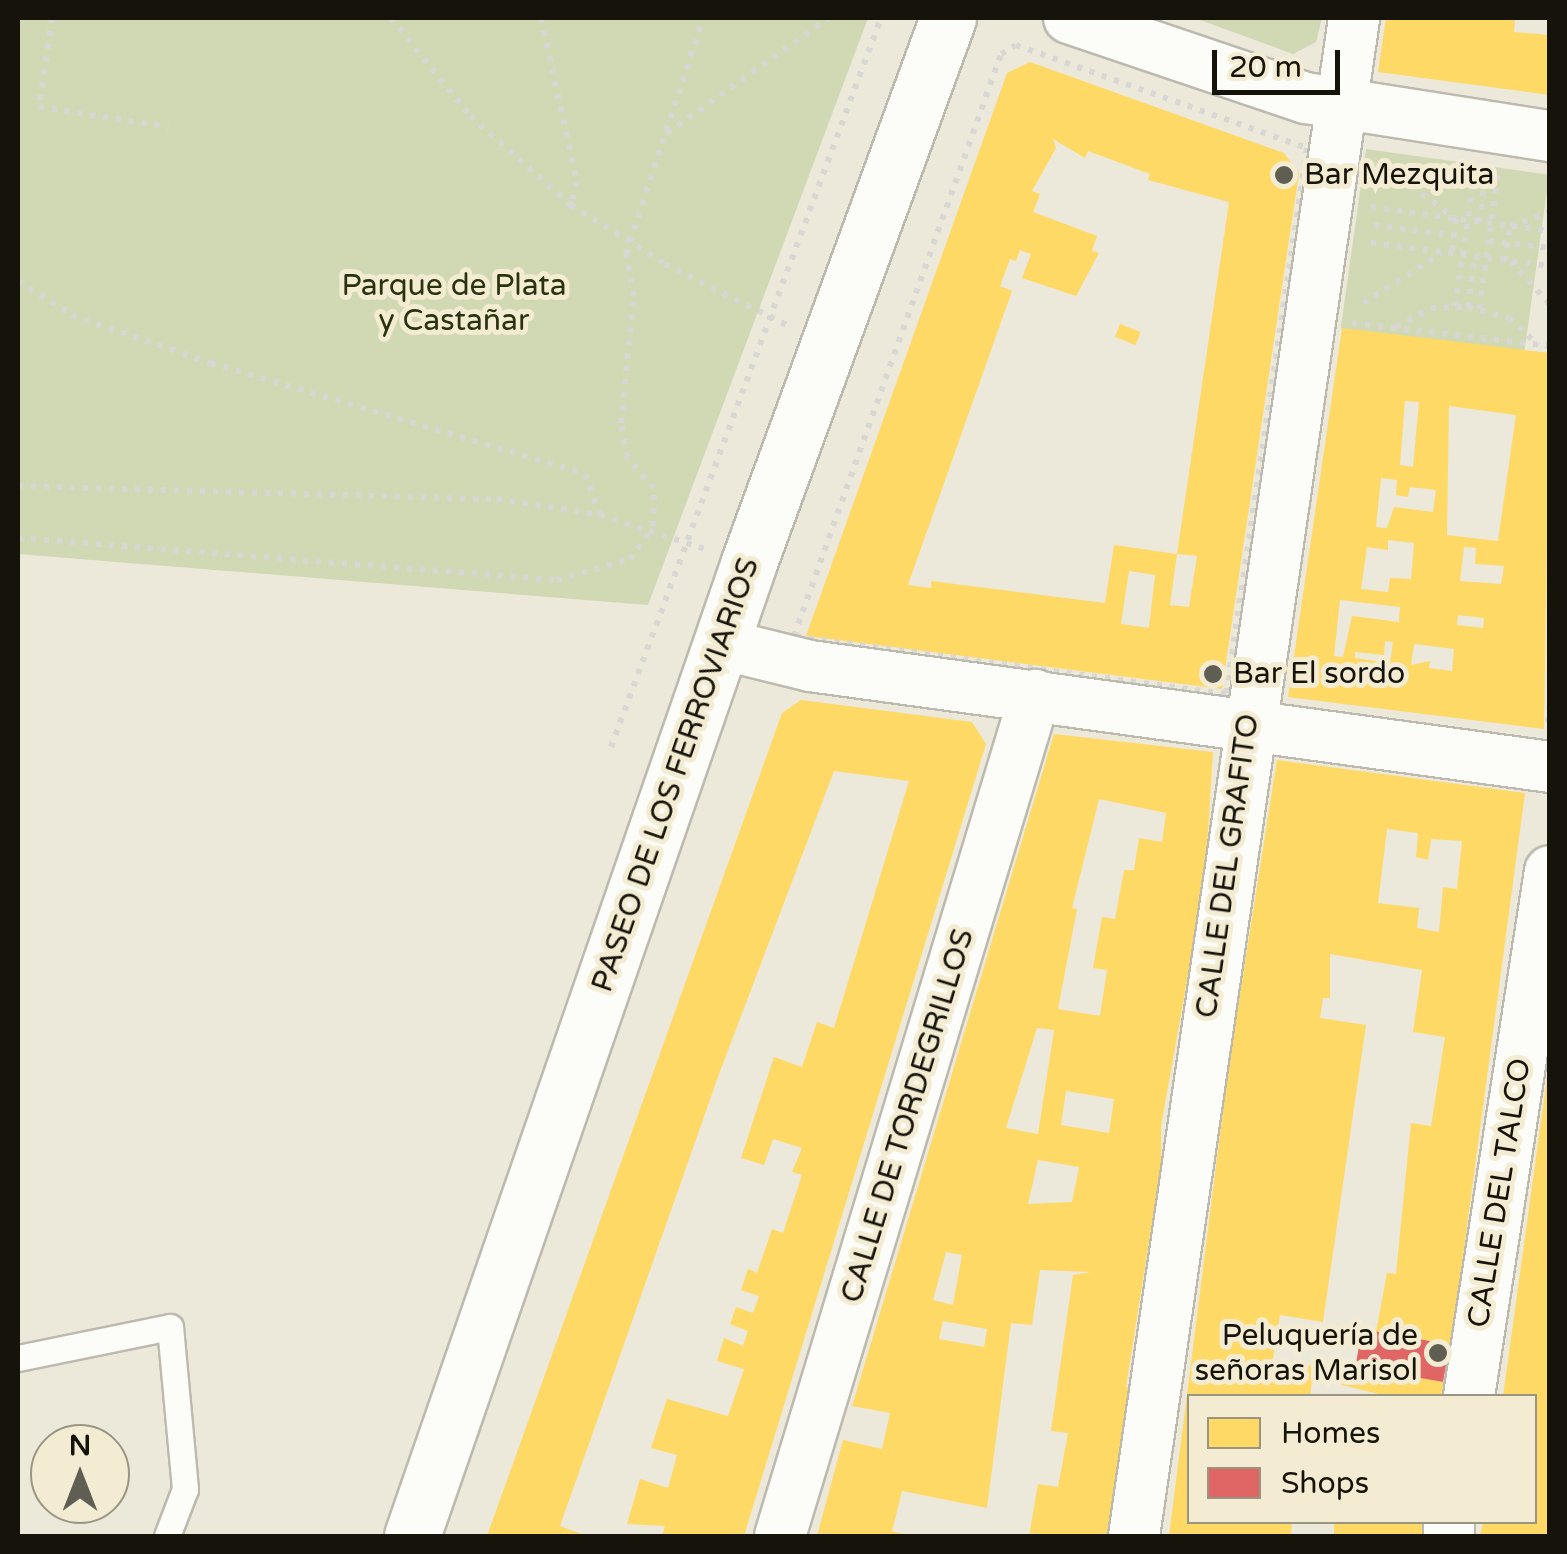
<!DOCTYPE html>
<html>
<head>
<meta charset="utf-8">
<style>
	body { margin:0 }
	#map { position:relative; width:1567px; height:1554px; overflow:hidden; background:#ece8da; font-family:"Varela Round",sans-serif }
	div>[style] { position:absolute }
	.green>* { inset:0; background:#d0d8b4; transform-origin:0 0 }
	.homes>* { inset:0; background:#ffd966; transform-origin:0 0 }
	.shops>* { inset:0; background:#e06666; transform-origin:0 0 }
	.path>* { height:6px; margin-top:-3px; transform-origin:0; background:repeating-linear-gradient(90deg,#d8d7d3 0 5px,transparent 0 13px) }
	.roads { filter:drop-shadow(2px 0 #bcb9ae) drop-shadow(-2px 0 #bcb9ae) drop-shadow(0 2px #bcb9ae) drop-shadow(0 -2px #bcb9ae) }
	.lane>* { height:25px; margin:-12.5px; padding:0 12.5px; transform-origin:12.5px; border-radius:12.5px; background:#fcfcf9 }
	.street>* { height:50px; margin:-25px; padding:0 25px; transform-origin:25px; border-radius:25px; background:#fcfcf9 }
	.secondary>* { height:55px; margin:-27.5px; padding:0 27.5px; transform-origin:27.5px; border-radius:27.5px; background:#fcfcf9 }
	.dots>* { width:28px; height:28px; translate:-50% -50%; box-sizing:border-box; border:5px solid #f3ecd3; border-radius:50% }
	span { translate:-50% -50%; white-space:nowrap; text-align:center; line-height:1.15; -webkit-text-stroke:10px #f3ecd3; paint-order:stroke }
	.poi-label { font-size:30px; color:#15130a }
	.left { translate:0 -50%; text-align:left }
	.right { translate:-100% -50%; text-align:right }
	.park-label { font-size:30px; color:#29330e }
	.street-label { font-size:30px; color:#15130a }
	.frame { position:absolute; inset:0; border:20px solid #15130a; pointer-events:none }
	.legend { position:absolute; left:1187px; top:1394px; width:350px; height:130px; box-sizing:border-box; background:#f3ecd3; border:2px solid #9a9583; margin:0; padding:12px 18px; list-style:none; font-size:30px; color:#15130a }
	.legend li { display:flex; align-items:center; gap:20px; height:50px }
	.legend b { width:50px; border:2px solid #9a9583 }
	.north { position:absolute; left:30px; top:1424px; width:100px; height:100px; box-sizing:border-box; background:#f3ecd3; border:2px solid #9a9583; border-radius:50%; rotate:0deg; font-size:28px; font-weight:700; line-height:40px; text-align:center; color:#15130a }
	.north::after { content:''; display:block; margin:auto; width:35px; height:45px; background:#605e53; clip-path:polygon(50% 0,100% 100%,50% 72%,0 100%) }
	.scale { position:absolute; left:1212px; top:50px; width:128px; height:45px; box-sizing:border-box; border:5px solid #15130a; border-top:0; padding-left:12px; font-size:30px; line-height:35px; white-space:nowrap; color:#15130a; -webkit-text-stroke:8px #f3ecd3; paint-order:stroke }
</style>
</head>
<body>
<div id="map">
	<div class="green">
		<div style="clip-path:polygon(18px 18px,868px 18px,648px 605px,18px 554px)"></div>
		<div style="clip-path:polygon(1195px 18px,1322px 18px,1316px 42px,1293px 54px)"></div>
		<div style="left:1366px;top:149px;width:185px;height:181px;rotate:8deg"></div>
	</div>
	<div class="homes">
		<div style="clip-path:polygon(1386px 18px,1515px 18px,1514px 32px,1550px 35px,1550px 95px,1378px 72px)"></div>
		<div style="clip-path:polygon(evenodd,1030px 62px,1284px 153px,1299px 173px,1222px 689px,806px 636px,1007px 73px,1030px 62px,1053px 139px,1085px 158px,1088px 151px,1150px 174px,1148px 180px,1229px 202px,1177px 554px,1114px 545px,1105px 603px,931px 581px,931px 588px,908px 585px,1012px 291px,1000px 286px,1010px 259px,1016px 261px,1020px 250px,1031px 254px,1022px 278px,1076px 296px,1099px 253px,1092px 251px,1097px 236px,1033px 212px,1040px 194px,1032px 191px,1056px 148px,1053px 139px,1030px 62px,1177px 554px,1197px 556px,1189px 607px,1170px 605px,1177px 554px,1030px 62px,1129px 571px,1155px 575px,1149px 628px,1121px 624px,1129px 571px)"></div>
		<div style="left:1120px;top:324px;width:22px;height:14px;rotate:21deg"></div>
		<div style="clip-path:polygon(evenodd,1342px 328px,1550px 353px,1544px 729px,1288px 697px,1342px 328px,1405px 401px,1419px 402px,1413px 467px,1400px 465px,1405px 401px,1342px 328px,1449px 406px,1516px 415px,1498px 541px,1447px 535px,1449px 406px,1342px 328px,1381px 478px,1397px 480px,1396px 495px,1408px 497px,1410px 487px,1436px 490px,1433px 512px,1394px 507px,1387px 528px,1376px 527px,1381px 478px,1342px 328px,1388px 540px,1414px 543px,1411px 579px,1390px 578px,1388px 592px,1361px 589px,1367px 547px,1388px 550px,1388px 540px,1342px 328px,1464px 547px,1476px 548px,1475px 564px,1504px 566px,1501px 584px,1460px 581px,1464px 547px,1342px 328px,1340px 600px,1400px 607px,1399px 622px,1352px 616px,1343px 657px,1334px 656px,1340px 600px,1342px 328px,1458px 615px,1484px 618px,1483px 628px,1457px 625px,1458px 615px,1342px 328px,1385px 641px,1393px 642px,1390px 663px,1355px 658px,1355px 652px,1384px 655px,1385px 641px,1342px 328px,1414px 644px,1454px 649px,1452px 671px,1429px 668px,1430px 661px,1411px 665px,1414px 644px)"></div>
		<div style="clip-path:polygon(801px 700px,972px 722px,986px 744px,744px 1536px,662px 1536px,665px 1526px,627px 1524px,640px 1479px,668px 1488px,677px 1455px,651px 1448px,667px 1399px,728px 1416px,744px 1369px,717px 1361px,724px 1338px,743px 1346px,748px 1331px,730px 1324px,736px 1307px,753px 1313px,759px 1296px,741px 1290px,748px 1269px,757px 1273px,772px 1229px,783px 1233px,802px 1175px,792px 1172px,802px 1148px,773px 1139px,764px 1165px,741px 1158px,774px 1057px,802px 1067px,817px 1022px,834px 1028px,909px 781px,834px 771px,719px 1074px,560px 1526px,587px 1536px,487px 1536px,782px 713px)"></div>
		<div style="clip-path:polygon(evenodd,1054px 734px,1213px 752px,1205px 880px,1161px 1126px,1161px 1165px,1126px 1387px,1135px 1388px,1110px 1536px,1029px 1536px,1038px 1484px,1058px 1487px,1068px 1433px,1051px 1431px,1073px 1275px,1091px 1272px,1040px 1270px,1032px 1325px,1011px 1323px,987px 1508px,902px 1491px,892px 1531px,910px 1536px,817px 1536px,843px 1440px,882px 1449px,890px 1413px,852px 1406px,1054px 734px,1099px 799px,1166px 813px,1162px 842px,1139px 838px,1134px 870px,1124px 870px,1115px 919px,1102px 917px,1093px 968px,1107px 970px,1100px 1016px,1058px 1009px,1077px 909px,1072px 908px,1099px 799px,1054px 734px,1037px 1028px,1054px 1030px,1038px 1134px,1006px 1128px,1037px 1028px,1054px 734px,1066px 1091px,1114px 1099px,1109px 1133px,1061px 1125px,1066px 1091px,1054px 734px,1038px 1160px,1079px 1167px,1072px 1202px,1028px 1204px,1038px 1160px,1054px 734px,946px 1252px,962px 1255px,953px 1305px,933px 1300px,946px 1252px,1054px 734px,943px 1321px,987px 1329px,984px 1347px,939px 1339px,943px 1321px)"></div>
		<div style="clip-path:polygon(evenodd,1277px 760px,1525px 793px,1459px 1286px,1450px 1344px,1376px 1332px,1387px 1273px,1396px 1274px,1411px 1123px,1431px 1126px,1445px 1037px,1413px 1032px,1422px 970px,1330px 954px,1330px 998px,1323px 998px,1320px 1018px,1366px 1025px,1323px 1322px,1280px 1315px,1273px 1360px,1314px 1366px,1310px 1396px,1190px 1396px,1190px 1522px,1292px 1522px,1291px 1536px,1169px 1536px,1229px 1064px,1277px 760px,1387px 829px,1418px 833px,1416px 857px,1428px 860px,1431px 839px,1462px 841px,1457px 889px,1443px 887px,1439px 932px,1417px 928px,1419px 908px,1378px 903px,1387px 829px)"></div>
		<div style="clip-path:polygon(1547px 1078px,1550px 1536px,1480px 1536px,1483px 1522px,1534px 1522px,1534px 1396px,1503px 1396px)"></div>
		<div style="clip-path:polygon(1339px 1364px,1444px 1382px,1441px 1396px,1387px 1396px,1334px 1383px)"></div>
		<div style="left:1334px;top:1522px;width:94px;height:14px"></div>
	</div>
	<div class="shops">
		<div style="left:1362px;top:1329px;width:89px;height:38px;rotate:10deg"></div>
	</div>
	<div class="path">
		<div style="left:52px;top:18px;width:90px;rotate:98.3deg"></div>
		<div style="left:39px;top:107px;width:131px;rotate:8.8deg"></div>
		<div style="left:391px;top:18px;width:126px;rotate:51.1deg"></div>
		<div style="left:470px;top:116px;width:135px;rotate:41.4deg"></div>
		<div style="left:571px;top:205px;width:111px;rotate:32.1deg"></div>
		<div style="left:665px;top:264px;width:136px;rotate:26.6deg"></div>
		<div style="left:541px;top:18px;width:168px;rotate:77.6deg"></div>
		<div style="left:577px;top:182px;width:24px;rotate:105deg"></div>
		<div style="left:1016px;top:45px;width:309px;rotate:19.5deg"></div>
		<div style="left:1307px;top:148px;width:552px;rotate:98.44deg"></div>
		<div style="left:1226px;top:694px;width:436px;rotate:-172.4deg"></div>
		<div style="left:794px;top:636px;width:618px;rotate:-70.42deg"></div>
		<div style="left:1001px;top:54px;width:17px;rotate:-31deg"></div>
		<div style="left:667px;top:133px;width:198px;rotate:-35.5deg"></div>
		<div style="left:1380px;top:163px;width:94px;rotate:36.4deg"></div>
		<div style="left:1456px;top:219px;width:35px;rotate:97deg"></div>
		<div style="left:1371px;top:207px;width:181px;rotate:7.6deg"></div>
		<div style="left:1479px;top:222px;width:54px;rotate:-81.4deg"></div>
		<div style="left:1374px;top:225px;width:84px;rotate:7.5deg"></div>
		<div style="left:1489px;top:241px;width:61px;rotate:6.5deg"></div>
		<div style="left:1371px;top:243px;width:180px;rotate:7.3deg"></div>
		<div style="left:1505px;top:261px;width:35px;rotate:-82deg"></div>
		<div style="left:1510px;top:226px;width:42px;rotate:-19.3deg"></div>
		<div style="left:1511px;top:261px;width:59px;rotate:48.4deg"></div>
		<div style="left:18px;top:281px;width:64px;rotate:32.2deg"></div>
		<div style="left:72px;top:315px;width:147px;rotate:19.1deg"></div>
		<div style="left:211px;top:363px;width:390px;rotate:16.5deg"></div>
		<div style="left:585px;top:474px;width:44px;rotate:69.9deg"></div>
		<div style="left:1363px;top:303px;width:93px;rotate:-32.3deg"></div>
		<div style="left:1455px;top:306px;width:136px;rotate:-81.6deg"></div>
		<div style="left:1468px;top:307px;width:51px;rotate:-82.2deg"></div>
		<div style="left:1479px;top:309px;width:135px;rotate:-81.9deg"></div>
		<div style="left:1352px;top:323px;width:199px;rotate:6.6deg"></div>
		<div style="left:1396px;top:327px;width:40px;rotate:-28deg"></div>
		<div style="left:1431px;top:308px;width:37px;rotate:-2deg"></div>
		<div style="left:1468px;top:307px;width:42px;rotate:15deg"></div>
		<div style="left:1509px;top:318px;width:40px;rotate:43deg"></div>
		<div style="left:18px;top:486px;width:479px;rotate:1.6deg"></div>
		<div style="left:497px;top:499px;width:104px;rotate:8.8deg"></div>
		<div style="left:600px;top:515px;width:110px;rotate:17.9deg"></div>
		<div style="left:18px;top:538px;width:541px;rotate:4.46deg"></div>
		<div style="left:557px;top:580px;width:76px;rotate:-16deg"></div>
		<div style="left:630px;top:559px;width:40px;rotate:-55.1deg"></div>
		<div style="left:653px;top:526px;width:38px;rotate:-88deg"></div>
		<div style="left:654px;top:488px;width:41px;rotate:-131.1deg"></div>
		<div style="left:627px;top:457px;width:35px;rotate:-100deg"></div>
		<div style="left:621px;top:423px;width:128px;rotate:-84.2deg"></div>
		<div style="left:634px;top:296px;width:43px;rotate:-100.8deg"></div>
		<div style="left:626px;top:254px;width:248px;rotate:-71.9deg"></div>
		<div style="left:1548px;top:722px;width:18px;rotate:-84deg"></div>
		<div style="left:611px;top:747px;width:777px;rotate:-69.68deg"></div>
	</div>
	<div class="roads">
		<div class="lane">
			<div style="left:18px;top:1358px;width:155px;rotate:-11.5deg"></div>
			<div style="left:170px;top:1327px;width:163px;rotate:84.7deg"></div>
			<div style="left:185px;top:1489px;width:50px;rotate:111deg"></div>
		</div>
		<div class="street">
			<div style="left:1069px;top:18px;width:250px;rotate:18.7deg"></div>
			<div style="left:1306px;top:98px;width:247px;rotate:8.9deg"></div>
			<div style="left:721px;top:644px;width:92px;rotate:13.9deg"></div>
			<div style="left:810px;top:666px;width:747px;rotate:7.77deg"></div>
			<div style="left:1469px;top:1396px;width:531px;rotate:-81.23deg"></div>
			<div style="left:780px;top:1536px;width:879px;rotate:-73.13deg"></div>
			<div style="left:1134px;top:1536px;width:1534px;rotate:-81.75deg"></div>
			<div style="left:1449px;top:1536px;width:14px;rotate:-90deg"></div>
		</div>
		<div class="secondary">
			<div style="left:412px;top:1536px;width:1031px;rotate:-70.91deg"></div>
			<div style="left:749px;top:562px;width:579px;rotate:-69.91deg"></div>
		</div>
	</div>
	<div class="dots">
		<div style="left:1284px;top:175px;background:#605e53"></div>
		<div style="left:1213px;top:674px;background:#605e53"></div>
		<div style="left:1438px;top:1353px;background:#605e53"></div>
	</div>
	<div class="poi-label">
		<span class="left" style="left:1304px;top:175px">Bar Mezquita</span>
		<span class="left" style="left:1233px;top:674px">Bar El sordo</span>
		<span class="right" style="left:1418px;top:1353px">Peluquería de<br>señoras Marisol</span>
	</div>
	<div class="park-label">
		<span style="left:454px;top:303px">Parque de Plata<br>y Castañar</span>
	</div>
	<div class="street-label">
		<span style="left:676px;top:775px;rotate:-71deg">PASEO DE LOS FERROVIARIOS</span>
		<span style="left:1228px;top:866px;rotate:-82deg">CALLE DEL GRAFITO</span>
		<span style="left:908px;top:1116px;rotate:-73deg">CALLE DE TORDEGRILLOS</span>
		<span style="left:1500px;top:1193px;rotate:-81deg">CALLE DEL TALCO</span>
	</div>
	<div class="frame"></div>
	<ul class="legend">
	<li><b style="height:28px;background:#ffd966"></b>Homes</li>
	<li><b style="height:28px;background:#e06666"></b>Shops</li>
	</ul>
	<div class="north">N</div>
	<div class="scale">20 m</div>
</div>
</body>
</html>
